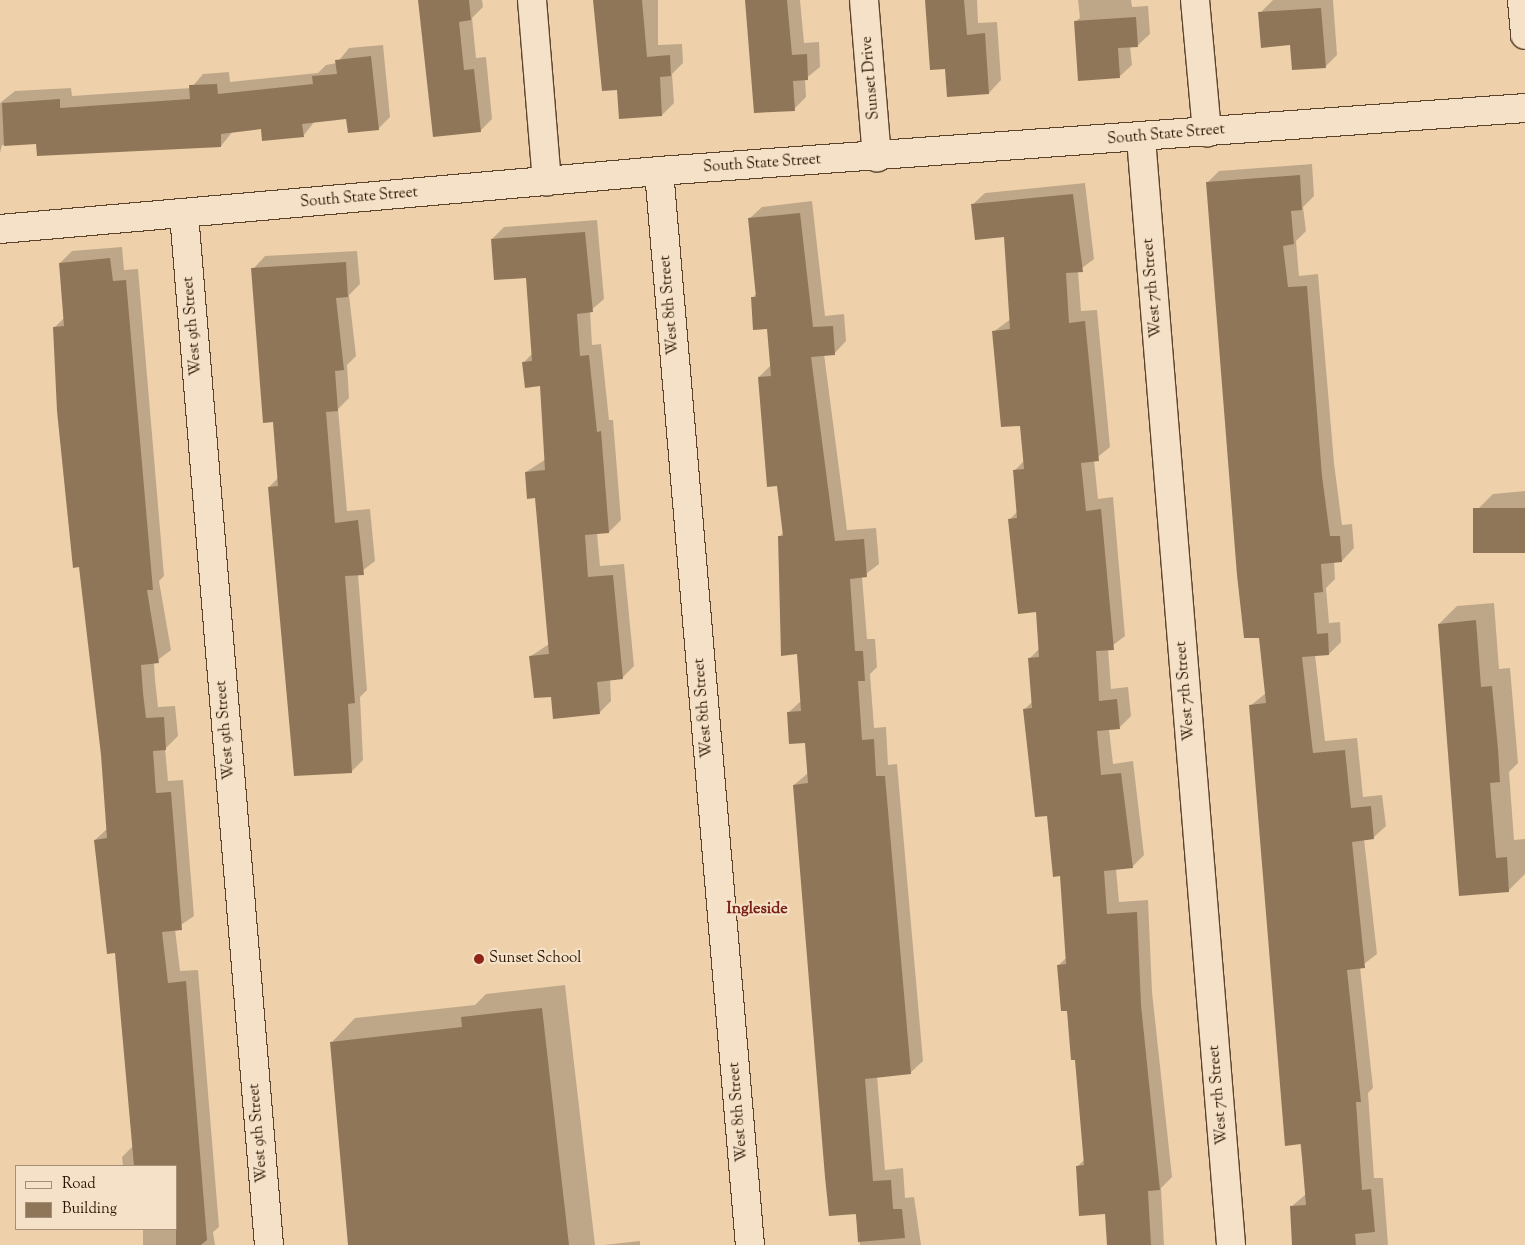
<!DOCTYPE html>
<html>
<head>
<meta charset="utf-8">
<style>
	body { margin:0 }
	#map { position:relative; width:1525px; height:1245px; overflow:hidden; background:#eed1aa; font-family:"Sorts Mill Goudy",serif }
	div>[style] { position:absolute }
	.shadow>* { inset:0; background:#0003 }
	.building>* { inset:0; background:#907659; transform-origin:0 0 }
	.roads { filter:drop-shadow(1px 0 #5c432c) drop-shadow(-1px 0 #5c432c) drop-shadow(0 1px #5c432c) drop-shadow(0 -1px #5c432c) }
	.street>* { height:28px; margin:-14px; padding:0 14px; transform-origin:14px; border-radius:14px; background:#f4e1c8 }
	.dots>* { width:14px; height:14px; translate:-50% -50%; box-sizing:border-box; border:2px solid #f4e1c8; border-radius:50% }
	span { translate:-50% -50%; white-space:nowrap; text-align:center; line-height:1.15; -webkit-text-stroke:4.5px #f4e1c8; paint-order:stroke }
	.street-label { font-size:15px; color:#2b1402 }
	.poi-label { font-size:15px; color:#2b1402 }
	.left { translate:0 -50%; text-align:left }
	.neighbourhood-label { font-size:16px; color:#7a1f14; font-weight:700 }
	.legend { position:absolute; left:15px; top:1165px; width:162px; height:65px; box-sizing:border-box; background:#f4e1c8; border:1px solid #a48f79; margin:0; padding:6px 9px; list-style:none; font-size:15px; color:#2b1402 }
	.legend li { display:flex; align-items:center; gap:10px; height:25px }
	.legend b { width:25px; border:1px solid #a48f79 }
</style>
</head>
<body>
<div id="map">
	<div class="shadow">
		<div style="clip-path:polygon(419px 0,482px 0,483px 7px,472px 18px,476px 58px,486px 57px,492px 119px,480px 131px)"></div>
		<div style="clip-path:polygon(596px 0,658px 0,658px 45px,682px 44px,683px 63px,672px 74px,674px 103px,662px 115px,618px 88px)"></div>
		<div style="clip-path:polygon(748px 0,800px 0,804px 43px,819px 42px,820px 67px,805px 79px,806px 97px,794px 109px)"></div>
		<div style="clip-path:polygon(926px 0,977px 0,978px 23px,997px 22px,1001px 80px,989px 93px,947px 68px)"></div>
		<div style="clip-path:polygon(1078px 0,1131px 0,1132px 7px,1148px 6px,1150px 34px,1137px 46px,1130px 46px,1132px 65px,1119px 77px,1075px 22px,1080px 18px)"></div>
		<div style="clip-path:polygon(1273px 0,1333px 0,1337px 55px,1325px 67px,1291px 44px,1260px 13px)"></div>
		<div style="clip-path:polygon(383px 45px,390px 117px,378px 129px,348px 117px,315px 121px,303px 136px,262px 128px,233px 131px,221px 146px,38px 143px,2px 145px,0 153px,0 103px,15px 91px,71px 88px,72px 96px,191px 88px,203px 74px,229px 72px,230px 82px,318px 73px,326px 65px,337px 63px,349px 48px)"></div>
		<div style="clip-path:polygon(1312px 164px,1314px 196px,1303px 207px,1306px 231px,1296px 241px,1299px 276px,1318px 274px,1334px 463px,1342px 525px,1352px 524px,1354px 548px,1342px 561px,1334px 561px,1335px 579px,1326px 588px,1329px 623px,1340px 622px,1341px 642px,1329px 654px,1315px 655px,1325px 741px,1357px 738px,1363px 797px,1382px 795px,1386px 826px,1373px 838px,1364px 839px,1377px 954px,1360px 967px,1373px 1088px,1368px 1093px,1374px 1178px,1383px 1178px,1388px 1245px,1294px 1245px,1291px 1207px,1306px 1194px,1250px 706px,1266px 693px,1207px 183px,1219px 171px)"></div>
		<div style="clip-path:polygon(1085px 183px,1094px 259px,1078px 271px,1081px 311px,1097px 310px,1110px 447px,1094px 460px,1098px 499px,1113px 497px,1125px 636px,1108px 649px,1111px 689px,1128px 687px,1131px 716px,1119px 728px,1109px 729px,1113px 764px,1133px 761px,1144px 855px,1132px 867px,1116px 869px,1119px 902px,1148px 900px,1152px 992px,1172px 1177px,1161px 1188px,1164px 1245px,1108px 1245px,1106px 1213px,1078px 1166px,1085px 1159px,1076px 1058px,1059px 965px,1067px 957px,1061px 875px,1024px 710px,1032px 702px,1030px 658px,1040px 648px,1037px 611px,1010px 519px,1018px 511px,1015px 470px,1025px 460px,1021px 424px,993px 332px,1011px 319px,1005px 235px,972px 205px,985px 193px)"></div>
		<div style="clip-path:polygon(812px 201px,825px 316px,844px 314px,846px 341px,834px 354px,824px 354px,847px 530px,876px 528px,879px 564px,862px 577px,867px 639px,875px 639px,877px 667px,870px 674px,874px 728px,886px 727px,888px 765px,897px 764px,923px 1061px,910px 1073px,877px 1076px,885px 1170px,903px 1168px,905px 1198px,914px 1197px,921px 1245px,860px 1245px,794px 785px,808px 773px,806px 741px,788px 713px,802px 700px,798px 653px,779px 537px,784px 532px,778px 485px,759px 377px,771px 365px,769px 328px,752px 298px,757px 293px,749px 219px,762px 207px)"></div>
		<div style="clip-path:polygon(597px 220px,604px 299px,590px 311px,592px 345px,601px 344px,609px 420px,613px 420px,621px 520px,609px 532px,597px 533px,600px 566px,624px 564px,634px 666px,622px 678px,610px 679px,611px 701px,599px 713px,552px 696px,531px 656px,549px 644px,537px 497px,526px 472px,546px 459px,541px 385px,523px 363px,533px 353px,527px 277px,492px 239px,504px 227px)"></div>
		<div style="clip-path:polygon(122px 247px,124px 270px,138px 269px,164px 576px,159px 581px,171px 650px,154px 663px,155px 680px,158px 707px,175px 706px,178px 736px,165px 749px,168px 781px,183px 780px,194px 916px,175px 929px,180px 971px,198px 970px,219px 1227px,213px 1232px,215px 1245px,143px 1245px,143px 1229px,176px 1229px,176px 1166px,123px 1166px,122px 1157px,133px 1146px,116px 951px,95px 840px,108px 828px,102px 755px,55px 327px,64px 318px,60px 263px,72px 251px)"></div>
		<div style="clip-path:polygon(357px 251px,360px 284px,349px 295px,356px 356px,347px 365px,349px 398px,338px 409px,347px 511px,370px 509px,375px 561px,358px 574px,367px 690px,360px 697px,363px 760px,351px 772px,269px 487px,278px 478px,274px 421px,253px 269px,265px 256px)"></div>
		<div style="clip-path:polygon(1525px 491px,1525px 552px,1475px 512px,1493px 494px)"></div>
		<div style="clip-path:polygon(1494px 603px,1499px 669px,1510px 668px,1518px 763px,1509px 772px,1514px 840px,1525px 839px,1525px 874px,1508px 891px,1461px 894px,1439px 624px,1457px 606px)"></div>
		<div style="clip-path:polygon(565px 985px,595px 1245px,350px 1245px,331px 1043px,355px 1018px,475px 1005px,486px 994px)"></div>
		<div style="clip-path:polygon(640px 1241px,640px 1245px,604px 1245px)"></div>
	</div>
	<div class="building">
		<div style="clip-path:polygon(418px 0,469px 0,471px 20px,459px 22px,464px 70px,474px 69px,481px 132px,433px 137px)"></div>
		<div style="clip-path:polygon(593px 0,642px 0,647px 57px,670px 55px,671px 76px,660px 77px,662px 116px,619px 119px,617px 90px,602px 91px)"></div>
		<div style="clip-path:polygon(745px 0,787px 0,792px 55px,807px 54px,808px 80px,793px 81px,795px 111px,754px 113px)"></div>
		<div style="clip-path:polygon(925px 0,964px 0,967px 35px,985px 33px,989px 94px,947px 97px,945px 69px,930px 70px)"></div>
		<div style="clip-path:polygon(1321px 8px,1326px 68px,1292px 70px,1290px 45px,1261px 48px,1258px 12px)"></div>
		<div style="clip-path:polygon(1136px 17px,1138px 47px,1118px 48px,1120px 78px,1078px 81px,1074px 21px)"></div>
		<div style="clip-path:polygon(371px 56px,379px 130px,348px 133px,346px 119px,302px 124px,304px 137px,262px 141px,261px 129px,221px 134px,221px 147px,37px 156px,36px 144px,4px 146px,2px 103px,60px 99px,60px 108px,190px 99px,189px 85px,217px 84px,218px 94px,313px 84px,312px 76px,337px 74px,335px 60px)"></div>
		<div style="clip-path:polygon(1300px 175px,1302px 210px,1291px 211px,1294px 244px,1283px 246px,1288px 287px,1307px 286px,1322px 476px,1330px 536px,1340px 536px,1342px 562px,1321px 564px,1323px 592px,1314px 593px,1317px 634px,1328px 633px,1329px 655px,1302px 657px,1313px 753px,1345px 750px,1351px 808px,1371px 806px,1374px 839px,1352px 842px,1365px 968px,1347px 970px,1361px 1102px,1356px 1102px,1362px 1190px,1371px 1189px,1375px 1232px,1355px 1234px,1356px 1245px,1292px 1245px,1290px 1206px,1306px 1205px,1301px 1144px,1285px 1146px,1249px 705px,1266px 703px,1259px 638px,1244px 638px,1237px 575px,1206px 182px)"></div>
		<div style="clip-path:polygon(1073px 194px,1083px 272px,1066px 273px,1069px 323px,1085px 321px,1099px 461px,1081px 463px,1086px 511px,1101px 509px,1114px 650px,1096px 651px,1099px 701px,1117px 699px,1120px 729px,1097px 731px,1101px 775px,1121px 773px,1133px 868px,1104px 871px,1107px 914px,1137px 912px,1141px 1005px,1160px 1190px,1148px 1191px,1151px 1245px,1107px 1245px,1105px 1214px,1079px 1216px,1076px 1166px,1084px 1165px,1075px 1060px,1071px 1060px,1067px 1011px,1061px 1011px,1057px 965px,1066px 964px,1060px 876px,1053px 877px,1047px 816px,1035px 817px,1023px 709px,1032px 708px,1028px 658px,1039px 657px,1036px 612px,1018px 614px,1008px 519px,1017px 518px,1013px 470px,1024px 469px,1020px 426px,1001px 427px,992px 331px,1010px 329px,1004px 237px,975px 240px,971px 204px)"></div>
		<div style="clip-path:polygon(800px 213px,813px 327px,833px 326px,835px 355px,811px 357px,835px 541px,864px 539px,867px 577px,850px 579px,855px 651px,863px 651px,865px 681px,858px 681px,862px 740px,874px 739px,876px 776px,885px 776px,911px 1074px,865px 1079px,873px 1181px,891px 1180px,893px 1209px,902px 1209px,905px 1238px,858px 1242px,856px 1214px,829px 1216px,825px 1177px,793px 785px,808px 783px,805px 743px,789px 744px,787px 712px,801px 711px,797px 654px,781px 656px,778px 536px,783px 536px,777px 486px,767px 487px,758px 377px,771px 376px,767px 329px,753px 330px,751px 297px,756px 297px,748px 218px)"></div>
		<div style="clip-path:polygon(585px 232px,593px 312px,577px 314px,580px 356px,589px 355px,597px 432px,601px 431px,609px 533px,585px 535px,588px 577px,613px 575px,623px 679px,597px 682px,600px 714px,553px 719px,551px 697px,534px 698px,529px 656px,549px 654px,535px 498px,527px 499px,525px 472px,545px 470px,540px 386px,525px 388px,522px 362px,532px 361px,526px 278px,494px 280px,491px 239px)"></div>
		<div style="clip-path:polygon(110px 258px,113px 281px,126px 280px,153px 590px,147px 590px,159px 663px,141px 665px,143px 693px,146px 718px,164px 717px,166px 750px,153px 751px,156px 793px,171px 792px,182px 930px,162px 932px,168px 983px,186px 981px,207px 1240px,201px 1245px,176px 1245px,176px 1166px,134px 1166px,115px 953px,107px 954px,94px 840px,107px 838px,101px 755px,79px 567px,73px 568px,57px 411px,53px 327px,64px 326px,59px 263px)"></div>
		<div style="clip-path:polygon(346px 262px,348px 297px,336px 298px,344px 370px,335px 371px,338px 411px,326px 412px,335px 523px,358px 520px,364px 575px,345px 576px,355px 703px,348px 704px,352px 773px,294px 776px,268px 487px,278px 486px,273px 422px,263px 423px,251px 268px)"></div>
		<div style="left:1525px;top:508px;width:45px;height:52px;rotate:90deg"></div>
		<div style="clip-path:polygon(1476px 620px,1481px 687px,1492px 686px,1498px 749px,1500px 782px,1490px 783px,1496px 858px,1507px 857px,1509px 892px,1459px 896px,1438px 624px)"></div>
		<div style="clip-path:polygon(542px 1008px,569px 1245px,348px 1245px,330px 1042px,462px 1027px,461px 1017px)"></div>
	</div>
	<div class="roads">
		<div class="street">
			<div style="left:532px;top:0;width:182px;rotate:85.3deg"></div>
			<div style="left:864px;top:0;width:158px;rotate:85.3deg"></div>
			<div style="left:1195px;top:0;width:133px;rotate:84.8deg"></div>
			<div style="left:1522px;top:0;width:35px;rotate:85deg"></div>
			<div style="left:1141px;top:138px;width:1111px;rotate:85.35deg"></div>
			<div style="left:659px;top:171px;width:1078px;rotate:85.16deg"></div>
			<div style="left:184px;top:214px;width:1034px;rotate:85.29deg"></div>
			<div style="left:0;top:229px;width:662px;rotate:-5.03deg"></div>
			<div style="left:659px;top:171px;width:868px;rotate:-4.16deg"></div>
		</div>
	</div>
	<div class="dots">
		<div style="left:479px;top:959px;background:#8f2418"></div>
	</div>
	<div class="street-label">
		<span style="left:871px;top:78px;rotate:-95deg">Sunset Drive</span>
		<span style="left:1166px;top:135px;rotate:-5deg">South State Street</span>
		<span style="left:762px;top:164px;rotate:-4deg">South State Street</span>
		<span style="left:359px;top:198px;rotate:-5deg">South State Street</span>
		<span style="left:1153px;top:288px;rotate:-95deg">West 7th Street</span>
		<span style="left:670px;top:305px;rotate:-95deg">West 8th Street</span>
		<span style="left:193px;top:326px;rotate:-95deg">West 9th Street</span>
		<span style="left:1186px;top:691px;rotate:-95deg">West 7th Street</span>
		<span style="left:704px;top:708px;rotate:-95deg">West 8th Street</span>
		<span style="left:226px;top:730px;rotate:-95deg">West 9th Street</span>
		<span style="left:1219px;top:1095px;rotate:-95deg">West 7th Street</span>
		<span style="left:739px;top:1112px;rotate:-95deg">West 8th Street</span>
		<span style="left:259px;top:1133px;rotate:-95deg">West 9th Street</span>
	</div>
	<div class="poi-label">
		<span class="left" style="left:489px;top:959px">Sunset School</span>
	</div>
	<div class="neighbourhood-label">
		<span style="left:757px;top:910px">Ingleside</span>
	</div>
	<ul class="legend">
	<li><b style="height:6px;background:#f4e1c8"></b>Road</li>
	<li><b style="height:14px;background:#907659"></b>Building</li>
	</ul>
</div>
</body>
</html>
